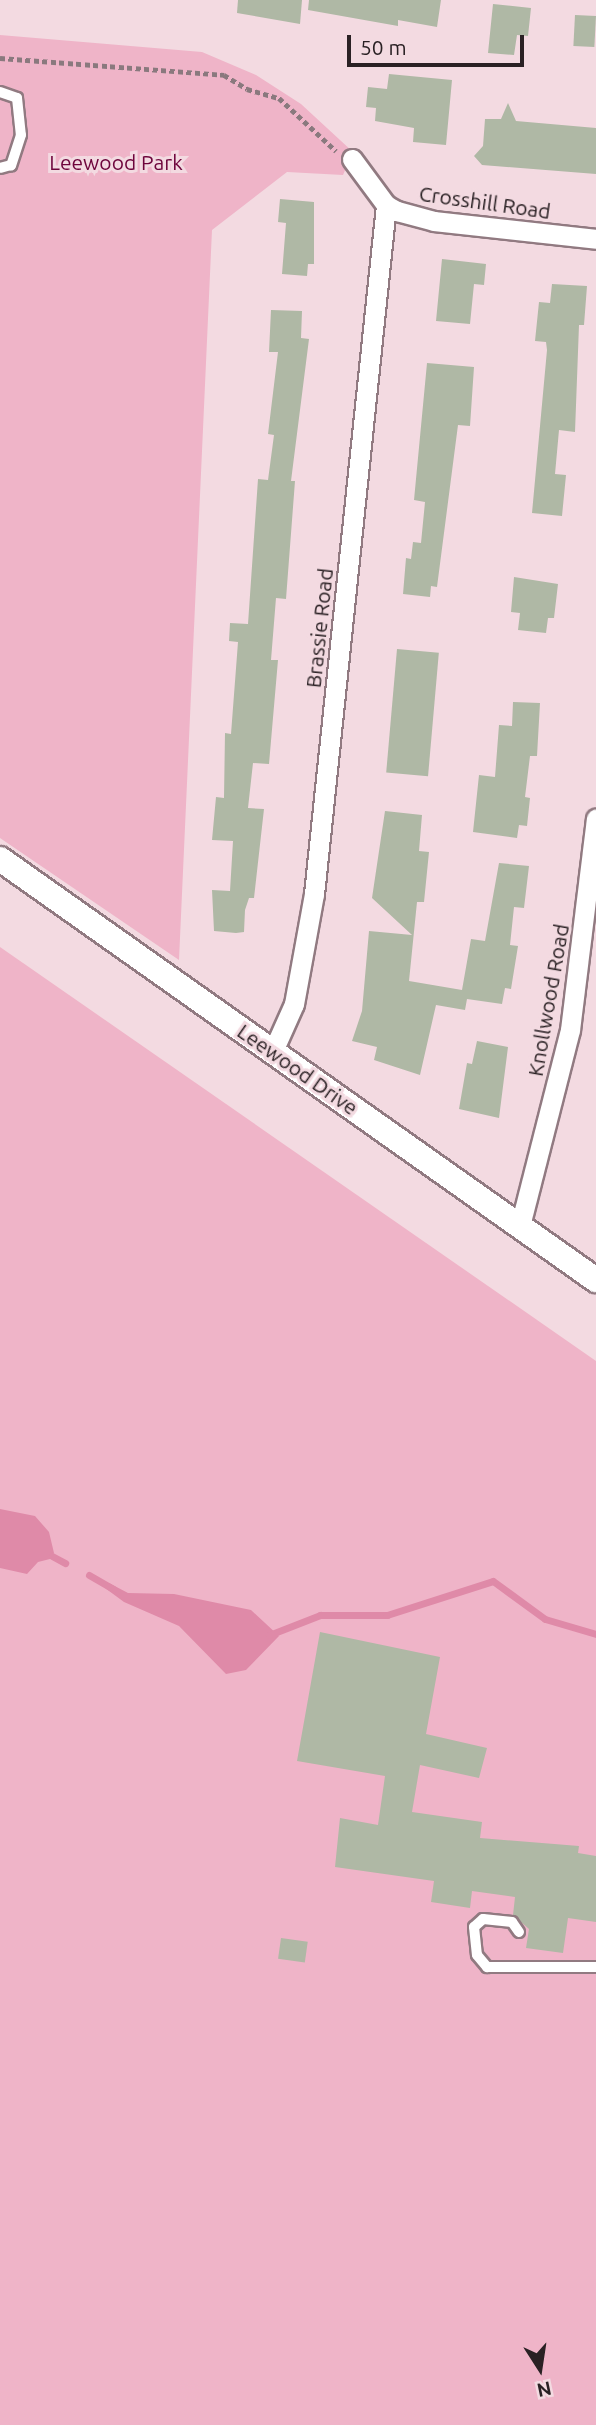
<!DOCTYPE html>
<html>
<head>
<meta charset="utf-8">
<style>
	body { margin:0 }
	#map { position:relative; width:596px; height:2425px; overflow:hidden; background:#f3dae1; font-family:Ubuntu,sans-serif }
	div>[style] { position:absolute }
	.green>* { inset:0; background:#efb4c8 }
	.water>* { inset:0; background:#df8aa8 }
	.stream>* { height:7px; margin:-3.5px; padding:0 3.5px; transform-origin:3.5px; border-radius:3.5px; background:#df8aa8 }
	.building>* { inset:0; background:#afb8a5; transform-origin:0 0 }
	.path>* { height:4.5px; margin-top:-2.25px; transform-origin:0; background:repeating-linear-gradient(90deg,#8a797e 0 5px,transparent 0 8.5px) }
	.roads { filter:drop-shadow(2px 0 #917a81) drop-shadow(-2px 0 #917a81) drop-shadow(0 2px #917a81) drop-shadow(0 -2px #917a81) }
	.service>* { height:10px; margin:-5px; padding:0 5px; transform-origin:5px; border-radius:5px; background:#fff }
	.minor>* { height:19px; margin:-9.5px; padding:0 9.5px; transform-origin:9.5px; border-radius:9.5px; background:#fff }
	.tertiary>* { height:24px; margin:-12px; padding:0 12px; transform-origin:12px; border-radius:12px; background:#fff }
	span { translate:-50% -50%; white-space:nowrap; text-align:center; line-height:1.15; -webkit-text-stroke:6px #f3dae1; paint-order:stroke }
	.park-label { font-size:21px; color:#6e053c }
	.street-label { font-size:21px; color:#2a2124 }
	.north { position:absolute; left:505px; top:2334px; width:70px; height:70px; -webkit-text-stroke:5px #f3dae1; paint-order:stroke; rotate:168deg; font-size:19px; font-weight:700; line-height:28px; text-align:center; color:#2a2124 }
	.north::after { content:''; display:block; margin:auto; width:24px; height:32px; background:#2a2124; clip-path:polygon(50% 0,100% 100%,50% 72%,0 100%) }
	.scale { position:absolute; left:347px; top:35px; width:177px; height:32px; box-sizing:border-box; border:4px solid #2a2124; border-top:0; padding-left:9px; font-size:21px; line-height:24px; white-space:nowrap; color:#2a2124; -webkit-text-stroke:5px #f3dae1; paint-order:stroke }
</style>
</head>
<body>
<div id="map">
	<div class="green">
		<div style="clip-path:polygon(0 35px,202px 52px,256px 75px,301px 104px,353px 152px,343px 175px,287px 172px,212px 230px,179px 960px,0 838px)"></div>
		<div style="clip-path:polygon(0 947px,596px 1361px,596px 2425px,0 2425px)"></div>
	</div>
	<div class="water">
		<div style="clip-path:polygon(0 1509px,35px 1516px,49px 1532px,54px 1553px,50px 1559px,38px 1562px,27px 1574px,0 1568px)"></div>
		<div style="clip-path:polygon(109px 1583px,128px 1593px,174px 1594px,251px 1610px,279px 1636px,246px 1670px,226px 1674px,179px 1626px,124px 1602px,105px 1588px)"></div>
	</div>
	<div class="stream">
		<div style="left:52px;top:1556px;width:15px;rotate:28deg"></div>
		<div style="left:89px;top:1575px;width:28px;rotate:30deg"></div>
		<div style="left:269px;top:1635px;width:55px;rotate:-21.4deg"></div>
		<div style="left:320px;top:1615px;width:67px"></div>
		<div style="left:387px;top:1615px;width:111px;rotate:-17.8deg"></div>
		<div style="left:493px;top:1581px;width:64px;rotate:36.2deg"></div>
		<div style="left:545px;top:1619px;width:53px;rotate:16.4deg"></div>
	</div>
	<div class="building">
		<div style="clip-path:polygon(238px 0,302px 0,300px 24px,237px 13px)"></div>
		<div style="clip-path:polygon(309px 0,441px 0,437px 27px,398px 20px,398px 26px,308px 10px)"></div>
		<div style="clip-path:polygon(493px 4px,531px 8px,528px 36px,517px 35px,514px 55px,488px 53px)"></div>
		<div style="left:575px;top:15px;width:21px;height:31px;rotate:3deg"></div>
		<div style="clip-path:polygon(389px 74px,452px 80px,446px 145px,413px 142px,414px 128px,375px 121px,376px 108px,366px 107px,368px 87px,387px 89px)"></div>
		<div style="clip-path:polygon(508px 103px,516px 121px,596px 128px,596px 174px,482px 165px,474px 156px,483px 146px,485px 119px,501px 119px)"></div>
		<div style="clip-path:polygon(280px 199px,314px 202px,314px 264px,308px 264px,307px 276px,282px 274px,286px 223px,278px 222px)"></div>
		<div style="clip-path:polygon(442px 259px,486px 264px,484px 285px,474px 284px,470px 324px,436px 321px)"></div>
		<div style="clip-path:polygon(552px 284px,587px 286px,584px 325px,579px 325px,575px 432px,559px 430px,555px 474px,566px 475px,562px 516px,532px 513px,547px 350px,546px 342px,535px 341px,539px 302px,550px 303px)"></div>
		<div style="clip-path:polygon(271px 310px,302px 311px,301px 338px,309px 339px,291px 481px,295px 481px,286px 599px,276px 598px,271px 660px,278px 660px,269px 764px,253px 763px,248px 808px,264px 809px,254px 898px,249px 898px,245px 910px,244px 932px,236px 933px,214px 931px,212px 890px,230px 891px,233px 841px,212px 840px,216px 797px,224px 798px,225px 733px,231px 734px,238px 642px,229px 641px,230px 623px,248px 624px,258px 479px,268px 480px,274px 435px,268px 434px,278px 352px,269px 352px)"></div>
		<div style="clip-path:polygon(427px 363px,474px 367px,470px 426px,458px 425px,437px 587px,431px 586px,430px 597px,403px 594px,406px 558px,411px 559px,413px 542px,421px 543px,425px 502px,414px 500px)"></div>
		<div style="clip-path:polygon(514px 577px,558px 584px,554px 618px,548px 618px,546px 633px,518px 630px,520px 613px,511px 612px)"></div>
		<div style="left:397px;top:649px;width:42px;height:124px;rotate:5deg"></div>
		<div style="clip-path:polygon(513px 702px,540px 703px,537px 756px,530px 756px,525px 797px,530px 798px,527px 826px,519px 825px,517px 838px,473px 832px,479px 775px,495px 777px,499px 725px,512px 726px)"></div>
		<div style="clip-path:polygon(385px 811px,422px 815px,419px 851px,429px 852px,424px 902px,417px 902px,409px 981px,462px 990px,471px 939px,485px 941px,499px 863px,529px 866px,524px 908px,514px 907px,510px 945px,518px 946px,511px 989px,505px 988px,502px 1004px,467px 999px,465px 1010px,436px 1005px,420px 1075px,374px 1060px,377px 1047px,352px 1041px,362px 1011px,369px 931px,412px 935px,372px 898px)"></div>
		<div style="clip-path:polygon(477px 1041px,508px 1047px,499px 1118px,459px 1109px,467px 1063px,472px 1064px)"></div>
		<div style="clip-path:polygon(320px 1632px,440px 1657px,426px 1734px,487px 1748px,479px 1778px,420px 1765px,412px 1812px,482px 1822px,480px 1838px,579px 1846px,578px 1853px,596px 1856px,596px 1922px,568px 1918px,563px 1953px,526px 1948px,529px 1929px,513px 1915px,515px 1897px,472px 1891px,470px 1908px,431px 1902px,434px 1881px,335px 1867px,340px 1818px,378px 1825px,385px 1776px,297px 1761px)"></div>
		<div style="left:281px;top:1938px;width:27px;height:21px;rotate:8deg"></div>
	</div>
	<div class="path">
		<div style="left:0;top:58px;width:225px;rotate:4.3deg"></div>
		<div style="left:224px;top:75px;width:27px;rotate:31deg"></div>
		<div style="left:247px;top:89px;width:33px;rotate:16deg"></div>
		<div style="left:279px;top:98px;width:78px;rotate:42.9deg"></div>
	</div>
	<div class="roads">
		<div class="service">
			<div style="left:0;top:92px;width:18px;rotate:19deg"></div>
			<div style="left:17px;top:98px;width:37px;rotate:84deg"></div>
			<div style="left:21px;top:135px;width:32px;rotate:108deg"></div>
			<div style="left:11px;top:165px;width:11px;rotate:165deg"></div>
			<div style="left:519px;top:1932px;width:12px;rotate:-125deg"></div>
			<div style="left:512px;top:1922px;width:29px;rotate:-174deg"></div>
			<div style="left:483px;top:1919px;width:12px;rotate:138deg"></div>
			<div style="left:474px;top:1927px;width:28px;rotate:84deg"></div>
			<div style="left:477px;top:1955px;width:16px;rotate:50deg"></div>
			<div style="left:487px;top:1967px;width:109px"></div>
		</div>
		<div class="minor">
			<div style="left:352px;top:159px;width:57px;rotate:53.5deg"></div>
			<div style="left:386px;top:205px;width:13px;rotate:29deg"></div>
			<div style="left:397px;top:211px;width:38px;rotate:15deg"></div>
			<div style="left:434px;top:221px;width:163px;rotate:6.3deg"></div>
			<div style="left:273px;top:1051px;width:51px;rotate:-65.9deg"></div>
			<div style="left:294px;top:1004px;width:112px;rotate:-79.7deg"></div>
			<div style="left:314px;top:894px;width:693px;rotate:-84.03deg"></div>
			<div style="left:520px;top:1226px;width:202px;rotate:-75.7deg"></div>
			<div style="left:570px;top:1030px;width:213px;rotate:-83deg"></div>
		</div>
		<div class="tertiary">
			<div style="left:0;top:859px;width:730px;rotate:35.24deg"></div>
		</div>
	</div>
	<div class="park-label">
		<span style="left:116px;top:162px">Leewood Park</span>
	</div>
	<div class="street-label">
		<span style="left:485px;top:202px;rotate:8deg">Crosshill Road</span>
		<span style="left:319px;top:628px;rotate:-84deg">Brassie Road</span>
		<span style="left:548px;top:1000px;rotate:-80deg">Knollwood Road</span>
		<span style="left:298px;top:1069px;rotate:35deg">Leewood Drive</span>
	</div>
	<div class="north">N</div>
	<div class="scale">50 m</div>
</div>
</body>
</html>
